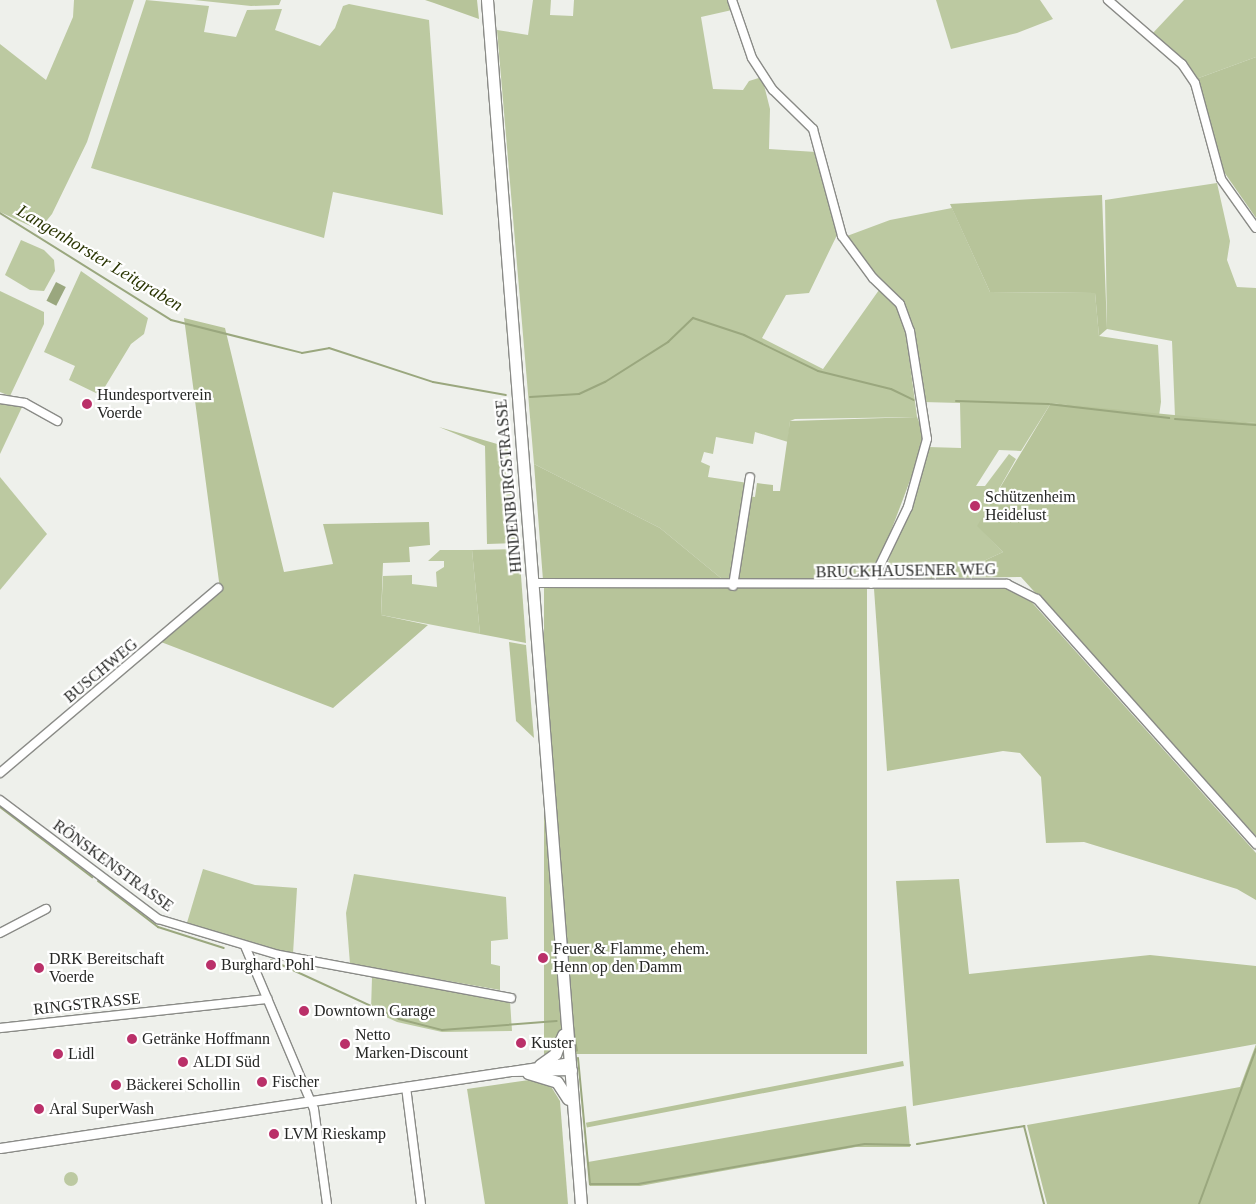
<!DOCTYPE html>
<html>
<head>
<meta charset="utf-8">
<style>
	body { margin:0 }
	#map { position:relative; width:1256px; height:1204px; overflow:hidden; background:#eef0eb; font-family:Georgia,serif }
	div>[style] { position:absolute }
	.green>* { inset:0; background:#bcc9a1 }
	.round { border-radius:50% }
	.forest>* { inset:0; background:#b7c49a; transform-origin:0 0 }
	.water>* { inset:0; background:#9aa77e; transform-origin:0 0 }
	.stream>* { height:2px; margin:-1px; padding:0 1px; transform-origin:1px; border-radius:1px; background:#9aa77e }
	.roads { filter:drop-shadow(1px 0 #8a8b87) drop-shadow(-1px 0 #8a8b87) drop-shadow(0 1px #8a8b87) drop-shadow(0 -1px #8a8b87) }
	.minor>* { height:8px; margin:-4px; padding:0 4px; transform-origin:4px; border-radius:4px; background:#fff }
	.tertiary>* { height:9px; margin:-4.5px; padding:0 4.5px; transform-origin:4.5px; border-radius:4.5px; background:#fff }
	.primary>* { height:11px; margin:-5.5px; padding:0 5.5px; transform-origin:5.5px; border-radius:5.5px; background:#fff }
	.dots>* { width:14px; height:14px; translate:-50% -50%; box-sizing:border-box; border:2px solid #fff; border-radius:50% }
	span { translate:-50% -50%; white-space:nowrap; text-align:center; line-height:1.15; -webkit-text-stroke:4.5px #fff; paint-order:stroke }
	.poi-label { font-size:16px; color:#262725 }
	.left { translate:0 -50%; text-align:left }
	.street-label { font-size:16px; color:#262725 }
	.water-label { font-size:18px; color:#2a3503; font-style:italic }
</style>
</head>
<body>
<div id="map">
	<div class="green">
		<div style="clip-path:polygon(74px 0,134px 0,87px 142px,52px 214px,39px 230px,0 212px,0 44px,46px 80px,73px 17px)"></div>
		<div style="clip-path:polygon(146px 0,209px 6px,204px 32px,236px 37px,247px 10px,282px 9px,275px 30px,320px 46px,335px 28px,343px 6px,349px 4px,429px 20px,443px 215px,333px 192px,324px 238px,91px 168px)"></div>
		<div style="clip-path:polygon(194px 0,281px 0,279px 5px,251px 6px)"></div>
		<div style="clip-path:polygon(533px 0,551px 0,550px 15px,573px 16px,574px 0,729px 0,732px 10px,701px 17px,713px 89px,743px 90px,749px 81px,762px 77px,770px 109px,769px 149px,816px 152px,838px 233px,809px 293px,786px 295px,762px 338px,823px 369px,879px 290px,898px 307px,906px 333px,917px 417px,795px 419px,790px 421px,788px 442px,755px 432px,753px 444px,716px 437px,713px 454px,704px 452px,701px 462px,710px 466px,708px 477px,748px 483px,730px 579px,722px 579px,660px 528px,534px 464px,497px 30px,528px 35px)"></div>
		<div style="clip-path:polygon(936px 0,1040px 0,1053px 19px,1017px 33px,951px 49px)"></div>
		<div style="clip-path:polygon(1184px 0,1256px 0,1256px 57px,1196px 79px,1152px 34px)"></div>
		<div style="clip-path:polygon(1217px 183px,1230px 241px,1227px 260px,1237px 287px,1256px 288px,1256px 423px,1175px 417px,1172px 341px,1107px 329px,1105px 200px)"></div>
		<div style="clip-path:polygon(952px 208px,990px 292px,1095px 293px,1099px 336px,1158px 345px,1161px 402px,1159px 416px,1051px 403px,1021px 451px,999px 450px,976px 486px,985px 486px,1009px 454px,1016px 459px,978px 526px,1003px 552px,947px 578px,922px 579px,931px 565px,887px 565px,928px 447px,961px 448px,960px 403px,923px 402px,919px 398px,913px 328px,906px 307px,873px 273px,847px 236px,890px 220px)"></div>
		<div style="clip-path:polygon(21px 240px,44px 250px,54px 260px,55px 271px,44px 291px,30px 290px,5px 275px)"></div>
		<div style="clip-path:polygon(81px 271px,148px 318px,144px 334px,131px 344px,100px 395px,69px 380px,75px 366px,44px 352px)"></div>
		<div style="clip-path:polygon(0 291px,44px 312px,44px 324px,10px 396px,0 392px)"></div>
		<div style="clip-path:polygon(0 402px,23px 405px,0 454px)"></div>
		<div style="clip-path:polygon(0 477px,47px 534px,0 590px)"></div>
		<div style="clip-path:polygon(440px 550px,472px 550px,480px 634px,381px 615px,383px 576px,412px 575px,412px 584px,437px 587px,436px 572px,444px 567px,444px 561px,428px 561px)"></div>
		<div style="clip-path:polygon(203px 869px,255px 885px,297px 888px,293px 954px,186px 926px)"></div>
		<div style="clip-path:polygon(354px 874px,506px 897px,508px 939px,491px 941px,491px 964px,500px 966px,500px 990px,350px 964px,346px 913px)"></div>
		<div style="clip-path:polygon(372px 977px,510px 1001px,512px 1031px,442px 1032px,397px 1022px,371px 1010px)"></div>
		<div class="round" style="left:64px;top:1172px;width:14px;height:14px"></div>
	</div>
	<div class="forest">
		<div style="clip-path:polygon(425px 0,477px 0,479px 19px,434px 3px)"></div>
		<div style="clip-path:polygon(1256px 57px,1256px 218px,1224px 172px,1196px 79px)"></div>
		<div style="clip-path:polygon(1102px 195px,1107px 329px,1099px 336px,1095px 293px,990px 292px,950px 204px)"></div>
		<div style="clip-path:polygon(184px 318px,225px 328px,284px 572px,333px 564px,323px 524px,429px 522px,430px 545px,409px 547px,410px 562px,383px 563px,381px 615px,428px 625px,333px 708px,161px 642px,220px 589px)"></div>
		<div style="clip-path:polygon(1051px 403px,1256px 423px,1256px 836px,1021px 577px,947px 578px,1003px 552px,977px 526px)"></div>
		<div style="clip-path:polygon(917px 417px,923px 431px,920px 454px,877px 568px,852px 580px,743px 585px,735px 578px,748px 496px,755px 497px,757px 483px,773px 485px,773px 491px,780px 491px,790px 421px)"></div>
		<div style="clip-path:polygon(439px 427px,511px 448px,519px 543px,487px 544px,485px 446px)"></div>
		<div style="clip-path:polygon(534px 464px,660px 528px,722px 579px,732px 578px,731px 584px,543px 580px)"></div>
		<div style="clip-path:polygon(519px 549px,526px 643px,480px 634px,472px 550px)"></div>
		<div style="left:544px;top:587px;width:323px;height:467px"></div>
		<div style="clip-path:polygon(874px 589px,1007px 589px,1028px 598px,1256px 853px,1256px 900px,1237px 889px,1084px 842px,1046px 843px,1041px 777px,1020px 753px,1003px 751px,887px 771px)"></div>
		<div style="clip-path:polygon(509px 642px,526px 645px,534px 738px,516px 721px)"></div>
		<div style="clip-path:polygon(959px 879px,969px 974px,1150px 955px,1256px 966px,1256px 1202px,1255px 1204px,1047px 1204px,1027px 1125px,1240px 1087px,1256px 1044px,913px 1106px,896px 881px)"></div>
		<div style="left:903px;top:1061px;width:5px;height:323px;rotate:79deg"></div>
		<div style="clip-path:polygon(536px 1079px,552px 1088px,560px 1101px,568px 1204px,485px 1204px,467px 1089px)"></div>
		<div style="clip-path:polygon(906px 1106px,910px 1147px,856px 1147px,640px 1186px,590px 1186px,588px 1162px)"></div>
	</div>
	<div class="water">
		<div style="left:56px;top:282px;width:11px;height:21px;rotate:27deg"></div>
	</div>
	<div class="stream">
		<div style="left:0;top:213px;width:202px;rotate:32deg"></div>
		<div style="left:171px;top:320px;width:135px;rotate:14.1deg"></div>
		<div style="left:302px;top:353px;width:27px;rotate:-10deg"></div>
		<div style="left:329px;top:348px;width:109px;rotate:18.1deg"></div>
		<div style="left:433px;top:382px;width:74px;rotate:10.1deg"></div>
		<div style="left:530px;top:397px;width:49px;rotate:-3.5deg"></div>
		<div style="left:579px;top:394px;width:29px;rotate:-25deg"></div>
		<div style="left:605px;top:382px;width:75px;rotate:-32.4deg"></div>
		<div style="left:668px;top:342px;width:35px;rotate:-44deg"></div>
		<div style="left:693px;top:318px;width:54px;rotate:18.4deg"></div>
		<div style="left:744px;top:335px;width:82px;rotate:25.9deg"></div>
		<div style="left:818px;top:371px;width:75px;rotate:13.9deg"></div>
		<div style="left:891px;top:389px;width:25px;rotate:26deg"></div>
		<div style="left:956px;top:401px;width:92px;rotate:1.9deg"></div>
		<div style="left:1048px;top:404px;width:122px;rotate:6.6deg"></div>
		<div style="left:1175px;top:419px;width:81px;rotate:4.2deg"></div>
		<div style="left:0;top:807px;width:116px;rotate:37.3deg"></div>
		<div style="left:98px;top:881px;width:76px;rotate:37.5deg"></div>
		<div style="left:158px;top:927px;width:69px;rotate:17.7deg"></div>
		<div style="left:271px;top:960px;width:141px;rotate:24.7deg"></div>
		<div style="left:399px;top:1019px;width:44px;rotate:14.3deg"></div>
		<div style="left:442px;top:1030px;width:115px;rotate:-4.5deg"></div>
		<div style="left:572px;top:1020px;width:31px;rotate:81deg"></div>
		<div style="left:578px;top:1058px;width:127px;rotate:84.6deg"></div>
		<div style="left:590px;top:1184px;width:48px"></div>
		<div style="left:638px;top:1184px;width:230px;rotate:-10deg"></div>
		<div style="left:865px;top:1144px;width:45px;rotate:1.3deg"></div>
		<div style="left:917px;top:1144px;width:109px;rotate:-9.5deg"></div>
		<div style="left:1024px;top:1126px;width:81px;rotate:75.6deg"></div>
		<div style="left:1199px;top:1204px;width:165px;rotate:-69.8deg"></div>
	</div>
	<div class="roads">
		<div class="minor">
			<div style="left:732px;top:0;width:61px;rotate:71deg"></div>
			<div style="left:752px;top:58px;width:38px;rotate:57deg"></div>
			<div style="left:773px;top:90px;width:56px;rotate:44.3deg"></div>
			<div style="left:813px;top:129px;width:111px;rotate:74.8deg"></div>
			<div style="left:842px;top:236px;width:52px;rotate:53.6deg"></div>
			<div style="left:873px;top:278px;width:37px;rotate:44deg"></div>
			<div style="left:900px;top:304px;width:29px;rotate:70deg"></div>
			<div style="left:910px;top:331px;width:109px;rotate:81.1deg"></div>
			<div style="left:927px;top:439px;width:71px;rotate:105.6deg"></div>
			<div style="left:908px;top:507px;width:85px;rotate:115.7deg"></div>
			<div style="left:1108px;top:0;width:98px;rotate:40.9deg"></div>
			<div style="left:1182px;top:64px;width:23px;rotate:56deg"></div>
			<div style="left:1195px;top:83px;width:99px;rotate:74.8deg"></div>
			<div style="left:1221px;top:179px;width:60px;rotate:54.5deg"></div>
			<div style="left:0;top:399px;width:25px;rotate:9deg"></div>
			<div style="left:25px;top:403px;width:37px;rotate:29deg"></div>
			<div style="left:533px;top:583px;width:474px;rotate:0.1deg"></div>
			<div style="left:1007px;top:584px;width:34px;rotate:27deg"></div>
			<div style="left:1037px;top:599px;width:329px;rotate:48.2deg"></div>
			<div style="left:733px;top:586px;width:110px;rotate:-81.1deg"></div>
			<div style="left:0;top:773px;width:286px;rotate:-40.3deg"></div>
			<div style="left:0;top:800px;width:198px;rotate:37deg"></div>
			<div style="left:158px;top:919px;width:126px;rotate:16.6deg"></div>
			<div style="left:279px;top:955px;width:236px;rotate:10.5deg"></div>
			<div style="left:0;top:933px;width:52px;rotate:-27.6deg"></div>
			<div style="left:245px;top:946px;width:177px;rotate:67.1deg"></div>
			<div style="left:314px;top:1109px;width:96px;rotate:82.2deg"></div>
			<div style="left:0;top:1028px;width:269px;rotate:-6.2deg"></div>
			<div style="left:406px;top:1087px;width:118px;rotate:82.7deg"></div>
		</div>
		<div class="tertiary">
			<div style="left:511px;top:1071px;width:61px;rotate:-0.9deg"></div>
			<div style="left:0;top:1148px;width:577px;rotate:-8.57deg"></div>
		</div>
		<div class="primary">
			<div style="left:487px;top:0;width:1208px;rotate:85.54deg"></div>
			<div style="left:540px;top:1065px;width:19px;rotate:-36deg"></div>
			<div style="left:555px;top:1054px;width:21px;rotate:-67deg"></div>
			<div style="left:528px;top:1073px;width:30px;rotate:17deg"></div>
			<div style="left:557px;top:1082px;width:20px;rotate:57deg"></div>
		</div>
	</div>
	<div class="dots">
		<div style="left:87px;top:404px;background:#ba3069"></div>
		<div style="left:975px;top:506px;background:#ba3069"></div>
		<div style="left:543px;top:958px;background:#ba3069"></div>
		<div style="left:211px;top:965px;background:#ba3069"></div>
		<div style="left:39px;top:968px;background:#ba3069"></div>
		<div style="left:304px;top:1011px;background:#ba3069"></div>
		<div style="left:132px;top:1039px;background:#ba3069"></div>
		<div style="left:521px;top:1043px;background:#ba3069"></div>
		<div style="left:345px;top:1044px;background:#ba3069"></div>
		<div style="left:58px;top:1054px;background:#ba3069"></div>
		<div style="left:183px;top:1062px;background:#ba3069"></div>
		<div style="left:262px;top:1082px;background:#ba3069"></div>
		<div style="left:116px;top:1085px;background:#ba3069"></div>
		<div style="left:39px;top:1109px;background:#ba3069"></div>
		<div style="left:274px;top:1134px;background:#ba3069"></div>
	</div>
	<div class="poi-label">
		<span class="left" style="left:97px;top:404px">Hundesportverein<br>Voerde</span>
		<span class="left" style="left:985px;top:506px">Schützenheim<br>Heidelust</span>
		<span class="left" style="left:553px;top:958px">Feuer &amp; Flamme, ehem.<br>Henn op den Damm</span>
		<span class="left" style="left:49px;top:968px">DRK Bereitschaft<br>Voerde</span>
		<span class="left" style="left:221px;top:965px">Burghard Pohl</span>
		<span class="left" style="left:314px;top:1011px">Downtown Garage</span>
		<span class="left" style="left:355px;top:1044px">Netto<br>Marken-Discount</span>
		<span class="left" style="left:142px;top:1039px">Getränke Hoffmann</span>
		<span class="left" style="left:531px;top:1043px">Kuster</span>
		<span class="left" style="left:68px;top:1054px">Lidl</span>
		<span class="left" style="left:193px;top:1062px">ALDI Süd</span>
		<span class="left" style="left:272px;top:1082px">Fischer</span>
		<span class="left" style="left:126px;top:1085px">Bäckerei Schollin</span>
		<span class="left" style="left:49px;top:1109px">Aral SuperWash</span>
		<span class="left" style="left:284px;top:1134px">LVM Rieskamp</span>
	</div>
	<div class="street-label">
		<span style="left:509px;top:486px;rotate:-95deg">HINDENBURGSTRASSE</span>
		<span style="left:906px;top:571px;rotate:-1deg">BRUCKHAUSENER WEG</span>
		<span style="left:101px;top:671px;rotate:-40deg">BUSCHWEG</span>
		<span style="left:113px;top:866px;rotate:36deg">RÖNSKENSTRASSE</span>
		<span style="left:87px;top:1004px;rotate:-6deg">RINGSTRASSE</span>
	</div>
	<div class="water-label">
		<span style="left:100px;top:258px;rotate:31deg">Langenhorster Leitgraben</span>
	</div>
</div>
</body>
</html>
